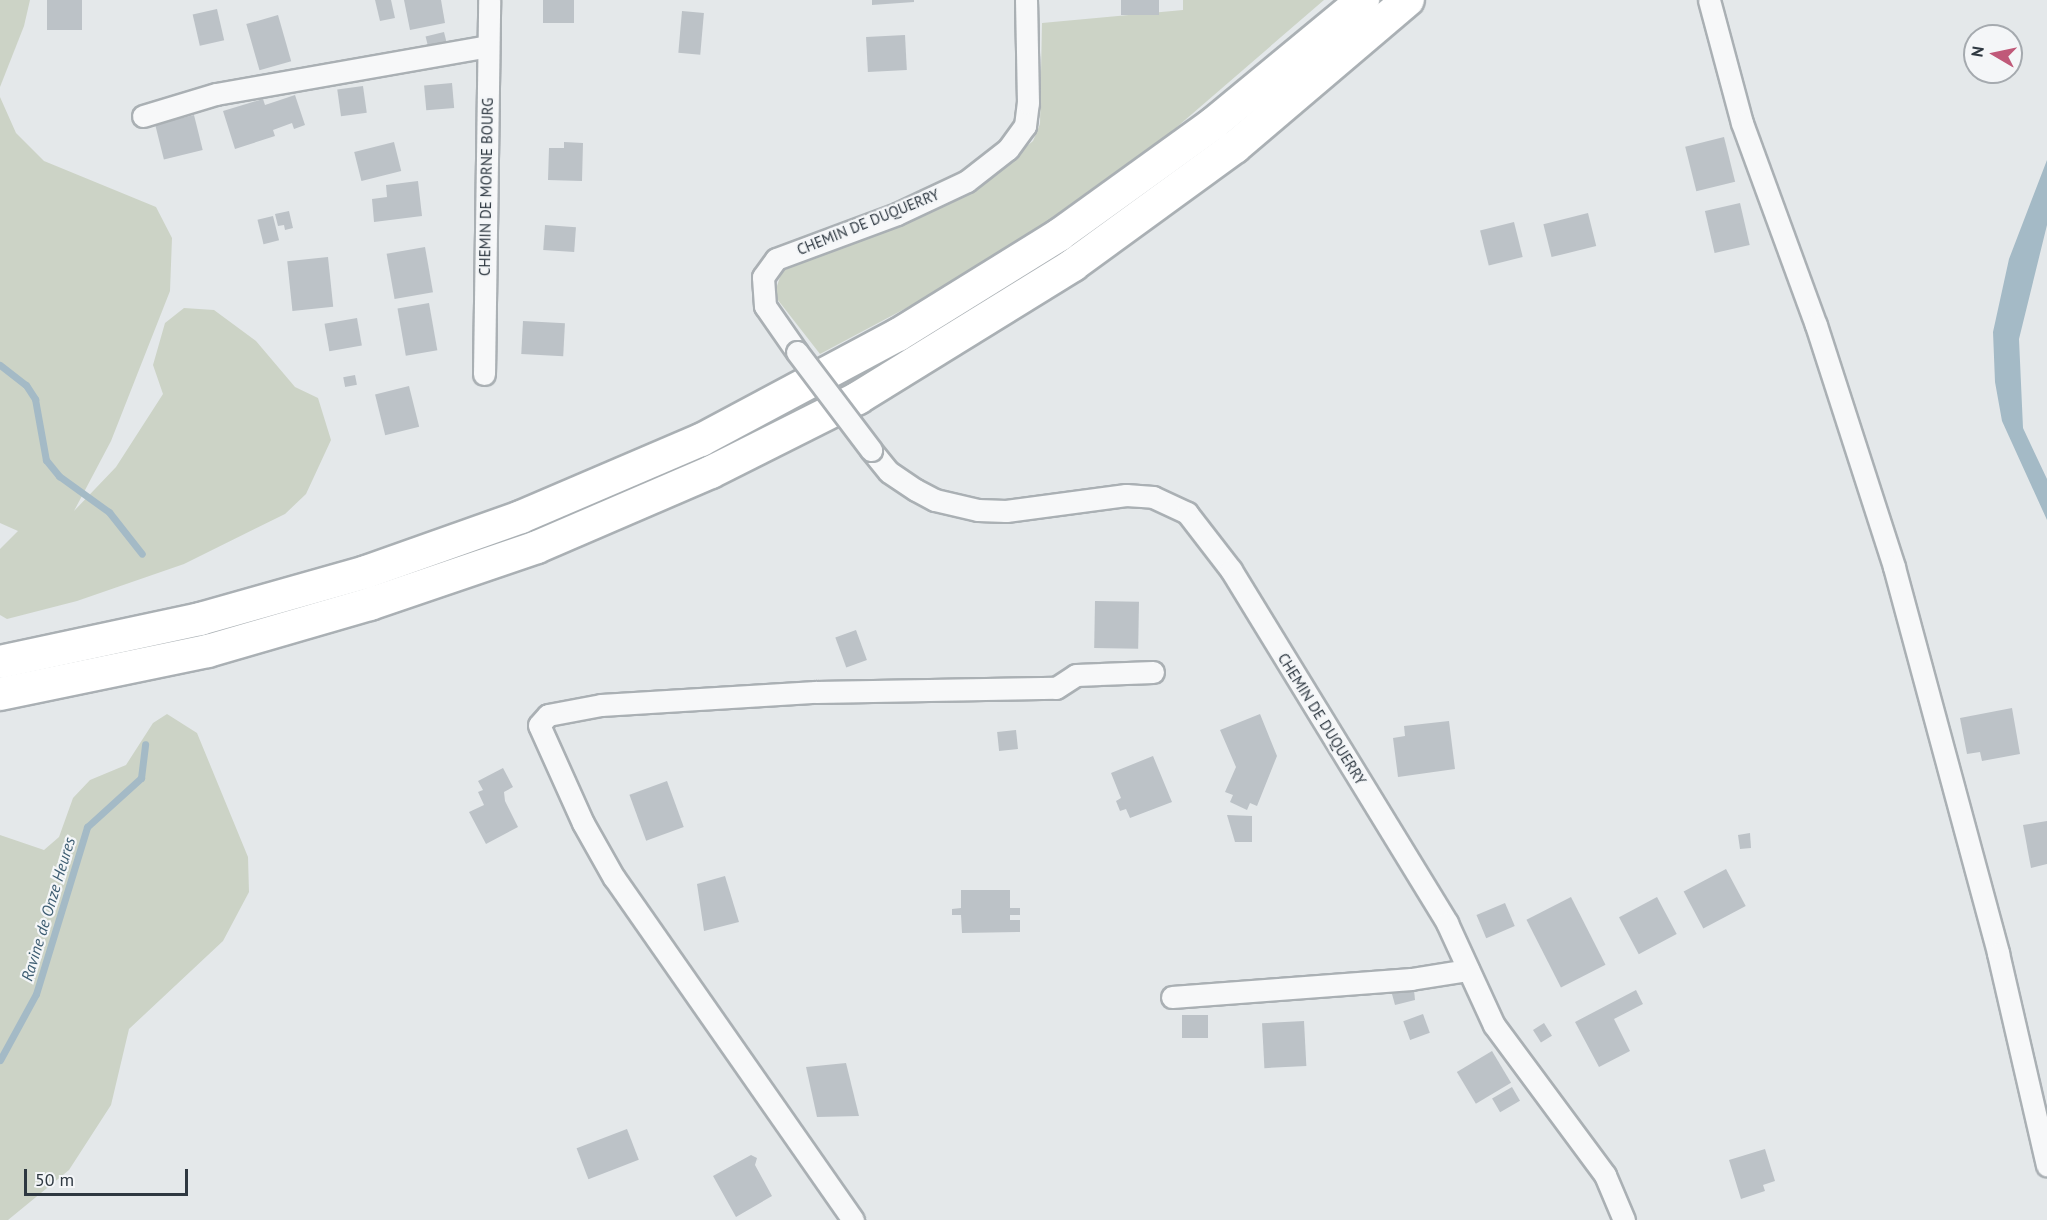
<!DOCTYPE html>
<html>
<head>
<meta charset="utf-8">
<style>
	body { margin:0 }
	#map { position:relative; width:2047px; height:1220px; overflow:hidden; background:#e4e8ea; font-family:"PT Sans",sans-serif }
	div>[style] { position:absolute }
	.green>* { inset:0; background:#ccd3c6 }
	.water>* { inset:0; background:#a4bac6 }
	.stream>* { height:7px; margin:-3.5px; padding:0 3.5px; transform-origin:3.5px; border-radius:3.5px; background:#a4bac6 }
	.building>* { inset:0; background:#bcc2c7; transform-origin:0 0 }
	.roads { filter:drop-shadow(2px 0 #aab0b4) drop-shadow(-2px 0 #aab0b4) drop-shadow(0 2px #aab0b4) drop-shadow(0 -2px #aab0b4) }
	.minor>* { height:21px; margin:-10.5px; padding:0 10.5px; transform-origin:10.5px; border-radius:10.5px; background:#f7f8f9 }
	.highway>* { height:32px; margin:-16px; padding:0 16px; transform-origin:16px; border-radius:16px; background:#fff }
	.bridges { filter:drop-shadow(2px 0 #aab0b4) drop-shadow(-2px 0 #aab0b4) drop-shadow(0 2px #aab0b4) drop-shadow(0 -2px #aab0b4) }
	.minor-bridge>* { height:21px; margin:-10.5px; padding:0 10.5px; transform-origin:10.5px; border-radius:10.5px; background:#f7f8f9 }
	span { translate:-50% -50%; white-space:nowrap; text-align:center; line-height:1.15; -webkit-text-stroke:4.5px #f4f6f8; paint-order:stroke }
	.street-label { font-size:15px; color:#2e3841 }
	.water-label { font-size:16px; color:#3c5c71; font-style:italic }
	.north { position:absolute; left:1963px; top:24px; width:60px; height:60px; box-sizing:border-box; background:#f4f6f8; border:2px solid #a5aaaf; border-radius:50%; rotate:279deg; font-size:16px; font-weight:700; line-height:24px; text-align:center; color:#2e3841 }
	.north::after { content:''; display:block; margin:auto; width:21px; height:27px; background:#c05979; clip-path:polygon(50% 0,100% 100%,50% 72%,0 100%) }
	.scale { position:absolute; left:24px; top:1169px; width:164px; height:27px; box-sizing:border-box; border:3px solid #2e3841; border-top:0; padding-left:8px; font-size:18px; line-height:21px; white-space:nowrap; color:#2e3841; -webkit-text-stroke:4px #f4f6f8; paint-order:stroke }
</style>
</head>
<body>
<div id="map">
	<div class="green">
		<div style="clip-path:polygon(0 0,30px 0,24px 26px,0 87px)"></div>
		<div style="clip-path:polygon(1183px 0,1324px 0,1112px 183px,940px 290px,820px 354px,774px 295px,782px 271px,975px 190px,1033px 141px,1040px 124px,1042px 23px,1183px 10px)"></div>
		<div style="clip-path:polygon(0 97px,16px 133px,44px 161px,156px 207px,172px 238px,170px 291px,111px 441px,74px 511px,116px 467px,163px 394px,153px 365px,165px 323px,184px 308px,214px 310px,256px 341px,295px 387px,318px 398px,331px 440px,306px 494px,285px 514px,184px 564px,77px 601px,7px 619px,0 615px,0 549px,18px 531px,0 523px)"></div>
		<div style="clip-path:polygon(167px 714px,197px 733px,248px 857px,249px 892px,223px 941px,129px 1029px,111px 1105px,69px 1170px,8px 1220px,0 1220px,0 835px,44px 850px,59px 837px,73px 798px,90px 780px,126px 765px,153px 723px)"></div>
	</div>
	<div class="water">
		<div style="clip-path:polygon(2047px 160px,2047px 225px,2019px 339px,2023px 428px,2047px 479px,2047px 520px,2002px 421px,1995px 382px,1993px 332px,2009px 259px)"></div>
	</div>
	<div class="stream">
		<div style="left:0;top:365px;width:33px;rotate:38deg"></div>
		<div style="left:26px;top:385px;width:17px;rotate:57deg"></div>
		<div style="left:35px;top:399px;width:62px;rotate:79.8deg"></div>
		<div style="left:46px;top:460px;width:21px;rotate:51deg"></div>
		<div style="left:59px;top:476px;width:62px;rotate:35.8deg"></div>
		<div style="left:109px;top:512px;width:53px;rotate:51.8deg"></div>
		<div style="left:0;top:1060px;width:75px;rotate:-61.4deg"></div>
		<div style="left:36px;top:994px;width:175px;rotate:-73deg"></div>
		<div style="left:87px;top:827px;width:73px;rotate:-42.2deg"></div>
		<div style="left:141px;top:778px;width:34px;rotate:-83deg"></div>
	</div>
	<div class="building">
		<div style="left:47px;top:0;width:35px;height:30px"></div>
		<div style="clip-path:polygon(375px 0,391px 0,395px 18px,380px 21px)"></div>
		<div style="clip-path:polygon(404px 0,441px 0,445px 23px,410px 30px)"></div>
		<div style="left:543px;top:0;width:31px;height:23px"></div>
		<div style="clip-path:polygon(872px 0,914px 0,914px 2px,872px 5px)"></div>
		<div style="left:1121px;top:0;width:38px;height:15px"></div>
		<div style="left:217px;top:9px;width:32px;height:25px;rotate:77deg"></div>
		<div style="left:682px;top:11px;width:22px;height:42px;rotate:5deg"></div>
		<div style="left:278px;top:15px;width:48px;height:33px;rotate:74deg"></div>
		<div style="left:444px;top:32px;width:12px;height:19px;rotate:76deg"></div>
		<div style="left:905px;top:35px;width:35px;height:39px;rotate:87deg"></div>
		<div style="left:452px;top:83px;width:25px;height:28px;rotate:85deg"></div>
		<div style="left:363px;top:86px;width:27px;height:26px;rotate:82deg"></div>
		<div style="clip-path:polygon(295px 95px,305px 125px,294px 129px,292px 123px,273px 130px,275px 136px,235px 149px,223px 111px,263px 99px,265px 105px)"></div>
		<div style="left:194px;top:115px;width:36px;height:40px;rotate:76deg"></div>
		<div style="left:1724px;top:137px;width:46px;height:40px;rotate:76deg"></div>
		<div style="left:394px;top:142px;width:30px;height:41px;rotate:76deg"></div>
		<div style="clip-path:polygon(564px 142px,583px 143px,582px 181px,548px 180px,549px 148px,564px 148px)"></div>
		<div style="clip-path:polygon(418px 181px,422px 216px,374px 222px,372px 199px,387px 197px,386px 185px)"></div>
		<div style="left:1740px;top:203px;width:43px;height:36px;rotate:77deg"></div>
		<div style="clip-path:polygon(289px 211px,293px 228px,285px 230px,284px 225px,278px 226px,275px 214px)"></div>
		<div style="left:1588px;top:213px;width:34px;height:46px;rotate:76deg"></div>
		<div style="left:273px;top:216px;width:25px;height:16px;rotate:76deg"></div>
		<div style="left:1514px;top:222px;width:36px;height:35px;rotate:76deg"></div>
		<div style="left:545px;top:225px;width:31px;height:25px;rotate:4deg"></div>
		<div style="left:425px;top:247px;width:46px;height:39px;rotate:80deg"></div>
		<div style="left:328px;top:257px;width:50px;height:41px;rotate:84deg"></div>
		<div style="left:429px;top:303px;width:48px;height:32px;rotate:80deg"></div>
		<div style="left:357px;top:318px;width:28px;height:33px;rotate:80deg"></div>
		<div style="left:523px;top:321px;width:42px;height:33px;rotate:3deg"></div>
		<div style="left:355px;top:375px;width:10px;height:12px;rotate:79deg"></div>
		<div style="left:409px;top:386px;width:42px;height:35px;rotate:76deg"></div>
		<div style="left:1095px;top:601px;width:44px;height:47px;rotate:1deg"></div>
		<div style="left:856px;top:630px;width:32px;height:22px;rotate:70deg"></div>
		<div style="clip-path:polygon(2012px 708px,2020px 754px,1982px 761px,1980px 752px,1967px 754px,1960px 718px)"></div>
		<div style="clip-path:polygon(1260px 714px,1277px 756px,1257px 806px,1250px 803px,1247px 810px,1230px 802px,1233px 795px,1225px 792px,1236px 767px,1220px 730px)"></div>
		<div style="clip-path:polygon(1449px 721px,1455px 769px,1398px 777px,1393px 738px,1405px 736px,1404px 726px)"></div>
		<div style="left:1016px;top:730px;width:19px;height:19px;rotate:84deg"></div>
		<div style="clip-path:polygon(1153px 756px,1172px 802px,1130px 818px,1126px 809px,1120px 811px,1116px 801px,1121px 798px,1111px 773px)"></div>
		<div style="clip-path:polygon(503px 768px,513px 787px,504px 792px,505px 801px,518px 827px,486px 844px,469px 812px,484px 805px,478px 792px,483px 790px,478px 781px)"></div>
		<div style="left:667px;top:781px;width:49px;height:40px;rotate:70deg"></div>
		<div style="clip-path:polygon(1227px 815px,1252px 816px,1252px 842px,1235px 842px)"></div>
		<div style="clip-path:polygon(2047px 821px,2047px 864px,2031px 868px,2023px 825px)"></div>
		<div style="clip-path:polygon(1750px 833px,1751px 848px,1740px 849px,1738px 835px)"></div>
		<div style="left:1726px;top:869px;width:42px;height:48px;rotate:62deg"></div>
		<div style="clip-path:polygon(725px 876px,739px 922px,704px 931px,697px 884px)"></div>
		<div style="clip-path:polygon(961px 890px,1010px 890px,1010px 908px,1020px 908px,1020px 915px,1010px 915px,1010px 920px,1020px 920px,1020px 932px,962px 933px,961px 915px,952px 915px,952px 909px,961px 908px)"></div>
		<div style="left:1571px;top:897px;width:76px;height:50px;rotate:63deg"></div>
		<div style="left:1657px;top:897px;width:42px;height:43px;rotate:62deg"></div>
		<div style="left:1505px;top:903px;width:25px;height:31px;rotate:67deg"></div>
		<div style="clip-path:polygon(1414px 990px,1415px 1000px,1395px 1005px,1392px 994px)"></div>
		<div style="clip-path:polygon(1636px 990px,1643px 1004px,1614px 1019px,1630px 1051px,1599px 1067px,1575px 1022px)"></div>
		<div style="left:1423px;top:1014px;width:20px;height:21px;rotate:70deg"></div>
		<div style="left:1182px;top:1015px;width:26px;height:23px"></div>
		<div style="left:1304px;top:1021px;width:45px;height:42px;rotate:87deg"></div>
		<div style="left:1544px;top:1023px;width:15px;height:13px;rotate:58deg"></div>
		<div style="left:1492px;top:1051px;width:37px;height:41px;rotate:59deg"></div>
		<div style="clip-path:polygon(846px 1063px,859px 1116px,817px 1117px,806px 1067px)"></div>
		<div style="left:1512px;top:1087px;width:16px;height:23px;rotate:60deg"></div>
		<div style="left:627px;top:1129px;width:33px;height:54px;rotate:69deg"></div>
		<div style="clip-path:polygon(1765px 1149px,1775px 1181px,1763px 1185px,1765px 1191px,1741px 1199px,1729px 1160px)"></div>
		<div style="clip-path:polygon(751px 1155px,757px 1158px,755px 1165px,772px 1196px,736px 1217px,713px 1176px)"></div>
	</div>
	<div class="roads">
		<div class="minor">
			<div style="left:1709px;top:0;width:127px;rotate:75deg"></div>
			<div style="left:1742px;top:123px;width:215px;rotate:69.9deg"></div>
			<div style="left:1816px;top:325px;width:254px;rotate:72.1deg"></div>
			<div style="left:1894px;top:567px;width:400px;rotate:74.9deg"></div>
			<div style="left:1998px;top:953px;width:218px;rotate:77deg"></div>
			<div style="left:143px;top:116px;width:76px;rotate:-16.8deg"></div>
			<div style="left:216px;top:94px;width:276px;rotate:-10deg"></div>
			<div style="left:797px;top:352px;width:56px;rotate:-124.8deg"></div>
			<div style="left:765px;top:306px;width:29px;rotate:-94deg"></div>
			<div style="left:763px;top:277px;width:22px;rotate:-54deg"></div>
			<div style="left:776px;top:259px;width:129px;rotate:-20.4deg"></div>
			<div style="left:897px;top:214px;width:77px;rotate:-25.2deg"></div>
			<div style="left:967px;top:181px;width:52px;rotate:-38deg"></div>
			<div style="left:1008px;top:149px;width:29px;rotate:-54deg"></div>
			<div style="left:1025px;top:126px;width:23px;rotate:-83deg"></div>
			<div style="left:1028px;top:103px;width:103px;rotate:-91.1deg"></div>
			<div style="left:484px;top:374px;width:374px;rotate:-89.2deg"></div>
			<div style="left:871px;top:450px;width:28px;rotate:51deg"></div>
			<div style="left:889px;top:472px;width:32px;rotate:34deg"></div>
			<div style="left:916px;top:490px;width:21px;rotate:28deg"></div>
			<div style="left:935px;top:500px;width:44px;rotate:13.1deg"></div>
			<div style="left:978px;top:510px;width:28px;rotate:2deg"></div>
			<div style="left:1006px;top:511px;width:121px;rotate:-7.6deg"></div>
			<div style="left:1126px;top:495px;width:27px;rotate:4deg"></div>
			<div style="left:1153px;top:497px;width:38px;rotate:25deg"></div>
			<div style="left:1187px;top:513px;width:72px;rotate:52.3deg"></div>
			<div style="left:1231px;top:570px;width:414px;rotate:58.5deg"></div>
			<div style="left:1447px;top:923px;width:112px;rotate:65.3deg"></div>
			<div style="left:1494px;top:1025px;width:187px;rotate:53.5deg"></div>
			<div style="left:1605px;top:1175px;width:49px;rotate:67.1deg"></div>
			<div style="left:1172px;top:997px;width:240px;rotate:-4.3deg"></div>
			<div style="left:1411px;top:979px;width:58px;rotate:-9deg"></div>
			<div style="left:853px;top:1220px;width:417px;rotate:-124.9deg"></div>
			<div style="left:614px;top:878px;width:63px;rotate:-119.4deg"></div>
			<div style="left:583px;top:823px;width:107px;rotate:-114.2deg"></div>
			<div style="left:539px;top:725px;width:13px;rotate:-48deg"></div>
			<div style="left:548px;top:715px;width:54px;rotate:-10.7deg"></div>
			<div style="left:601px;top:705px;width:215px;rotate:-3.5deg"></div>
			<div style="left:816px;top:692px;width:240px;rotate:-1deg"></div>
			<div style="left:1056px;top:688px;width:24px;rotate:-33deg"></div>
			<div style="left:1076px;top:675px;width:77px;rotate:-2.2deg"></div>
		</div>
		<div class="highway">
			<div style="left:0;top:662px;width:205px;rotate:-12.1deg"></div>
			<div style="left:200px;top:619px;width:173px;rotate:-15.8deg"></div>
			<div style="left:366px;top:572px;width:164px;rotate:-19.5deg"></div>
			<div style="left:521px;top:517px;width:196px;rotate:-23.2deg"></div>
			<div style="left:701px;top:440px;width:223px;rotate:-28.1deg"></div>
			<div style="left:898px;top:335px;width:190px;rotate:-31.8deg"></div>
			<div style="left:1059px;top:235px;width:190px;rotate:-35.8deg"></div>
			<div style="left:1213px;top:124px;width:195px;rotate:-39.6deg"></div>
			<div style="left:0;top:694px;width:212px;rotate:-11.7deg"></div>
			<div style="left:208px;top:651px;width:169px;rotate:-16.2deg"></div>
			<div style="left:370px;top:604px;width:176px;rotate:-18.8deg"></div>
			<div style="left:537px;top:547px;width:189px;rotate:-23.3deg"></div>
			<div style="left:711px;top:472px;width:165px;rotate:-26.7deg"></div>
			<div style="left:858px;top:398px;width:253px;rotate:-31.7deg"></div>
			<div style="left:1073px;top:265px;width:200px;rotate:-36.1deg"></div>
			<div style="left:1235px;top:147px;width:227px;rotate:-40.4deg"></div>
		</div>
	</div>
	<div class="bridges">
		<div class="minor-bridge">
			<div style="left:797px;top:352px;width:123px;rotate:52.9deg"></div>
		</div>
	</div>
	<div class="street-label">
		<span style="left:486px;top:187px;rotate:-89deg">CHEMIN DE MORNE BOURG</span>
		<span style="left:868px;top:222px;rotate:-22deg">CHEMIN DE DUQUERRY</span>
		<span style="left:1322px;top:719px;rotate:58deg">CHEMIN DE DUQUERRY</span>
	</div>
	<div class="water-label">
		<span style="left:48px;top:909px;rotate:-73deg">Ravine de Onze Heures</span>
	</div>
	<div class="north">N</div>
	<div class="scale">50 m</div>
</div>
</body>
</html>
